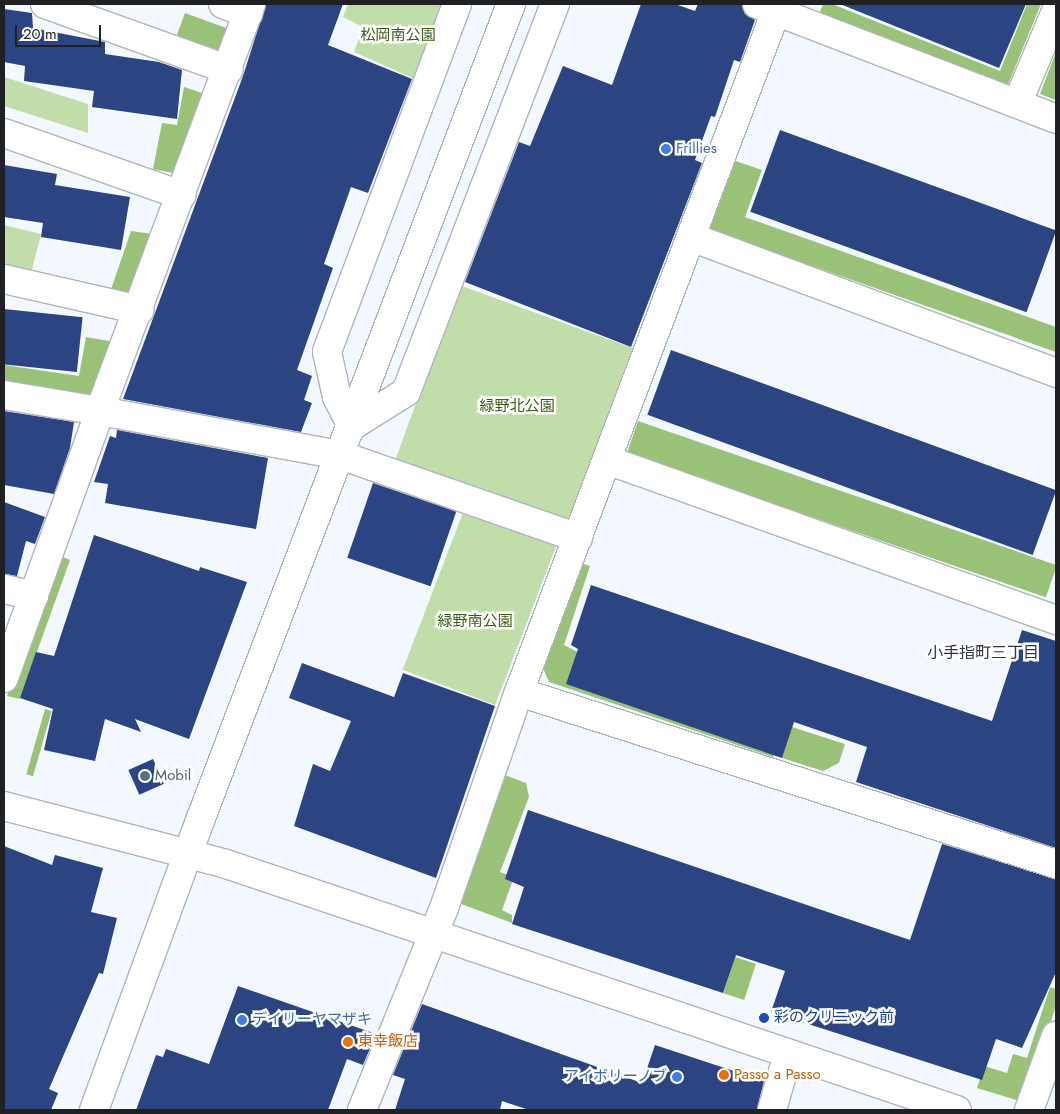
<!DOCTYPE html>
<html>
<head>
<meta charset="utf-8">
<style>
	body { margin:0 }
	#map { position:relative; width:1060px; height:1114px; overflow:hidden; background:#f3f7fe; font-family:Jost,"Noto Sans JP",sans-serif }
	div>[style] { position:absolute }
	.green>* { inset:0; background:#c1ddaa; transform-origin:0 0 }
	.forest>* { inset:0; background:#9ac178; transform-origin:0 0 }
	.building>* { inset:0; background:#2c4481; transform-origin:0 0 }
	.roads { filter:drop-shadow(1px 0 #b0b4bd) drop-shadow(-1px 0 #b0b4bd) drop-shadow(0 1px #b0b4bd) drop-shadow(0 -1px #b0b4bd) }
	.minor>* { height:28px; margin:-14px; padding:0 14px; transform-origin:14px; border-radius:14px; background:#fff }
	.dots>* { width:14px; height:14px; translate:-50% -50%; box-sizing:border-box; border:2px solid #fff; border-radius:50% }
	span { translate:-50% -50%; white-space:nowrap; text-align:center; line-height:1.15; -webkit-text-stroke:5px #fff; paint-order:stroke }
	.park-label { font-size:15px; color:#3b5d11 }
	.shop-label { font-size:15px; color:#366cbe }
	.left { translate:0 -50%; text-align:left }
	.right { translate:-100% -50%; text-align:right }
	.service-label { font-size:15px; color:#4e5e75 }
	.transit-label { font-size:15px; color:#164399 }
	.food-label { font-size:15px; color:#c56008 }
	.neighbourhood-label { font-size:16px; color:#34373f }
	.frame { position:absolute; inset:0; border:5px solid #1f2024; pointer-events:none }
	.scale { position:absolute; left:15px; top:25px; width:86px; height:22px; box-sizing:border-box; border:2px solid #1f2024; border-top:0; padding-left:6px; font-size:15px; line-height:18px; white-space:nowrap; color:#1f2024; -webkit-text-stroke:4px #fff; paint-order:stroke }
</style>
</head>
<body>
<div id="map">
	<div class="green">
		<div style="clip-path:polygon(348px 4px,445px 4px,417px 80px,354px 52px,363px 27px,343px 17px)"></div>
		<div style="clip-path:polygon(4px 77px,88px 104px,88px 133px,4px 106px)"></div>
		<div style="clip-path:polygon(4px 225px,41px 234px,31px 273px,4px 267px)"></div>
		<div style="left:459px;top:285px;width:194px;height:189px;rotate:20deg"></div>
		<div style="left:464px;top:510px;width:99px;height:171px;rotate:21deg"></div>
	</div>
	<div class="forest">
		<div style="clip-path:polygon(823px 4px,832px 4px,1000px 71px,1027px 4px,1041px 4px,1007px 87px,820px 12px)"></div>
		<div style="left:185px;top:13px;width:47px;height:32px;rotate:20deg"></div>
		<div style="clip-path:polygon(1056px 52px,1056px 100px,1040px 94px)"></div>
		<div style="clip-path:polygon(184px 87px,208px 95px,178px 174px,153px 169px,162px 123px,177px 125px)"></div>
		<div style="clip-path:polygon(727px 158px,762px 170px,745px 217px,1056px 327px,1056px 352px,702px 227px)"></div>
		<div style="clip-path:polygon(131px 231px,153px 234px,131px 300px,108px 298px)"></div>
		<div style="clip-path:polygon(86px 337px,115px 342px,95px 397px,4px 382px,4px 365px,79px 376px)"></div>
		<div style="left:638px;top:421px;width:443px;height:34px;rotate:19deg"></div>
		<div style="clip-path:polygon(60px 556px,70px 560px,20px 699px,7px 696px)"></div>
		<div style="clip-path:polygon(578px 562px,590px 566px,564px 645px,774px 753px,773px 757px,549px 682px,543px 668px)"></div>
		<div style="left:45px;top:709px;width:7px;height:68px;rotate:16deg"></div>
		<div style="clip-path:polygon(792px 727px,845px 744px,839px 763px,823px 771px,782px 758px)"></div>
		<div style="clip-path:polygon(505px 775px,526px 783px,529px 797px,500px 872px,514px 877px,502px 910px,512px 915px,512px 923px,456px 902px)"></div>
		<div style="left:735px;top:957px;width:22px;height:38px;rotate:18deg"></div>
		<div style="clip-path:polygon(1050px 987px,1056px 989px,1056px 1005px,1026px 1103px,977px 1088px,984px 1066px,1007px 1073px,1013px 1054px,1027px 1058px)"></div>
	</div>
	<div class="building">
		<div style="clip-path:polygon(266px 4px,343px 4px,328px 45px,412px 79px,368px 193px,351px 187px,324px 264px,333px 268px,297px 370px,312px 376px,304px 400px,312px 403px,301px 432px,123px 399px,243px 76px)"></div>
		<div style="clip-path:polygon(641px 4px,675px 4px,695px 11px,698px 4px,742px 4px,745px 14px,755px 20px,740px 62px,734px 60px,715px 117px,711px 116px,695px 160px,702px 163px,631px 347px,465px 282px,519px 142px,530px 146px,563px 66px,612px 85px)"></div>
		<div style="clip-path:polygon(840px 4px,1026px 4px,999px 68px)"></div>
		<div style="clip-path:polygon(4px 9px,32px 13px,33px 28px,105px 42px,105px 54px,159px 62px,182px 70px,177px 119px,92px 107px,94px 91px,24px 81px,25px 66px,4px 62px)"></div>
		<div style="left:780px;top:130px;width:294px;height:87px;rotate:20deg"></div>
		<div style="clip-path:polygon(4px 165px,57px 174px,55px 185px,130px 197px,121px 250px,41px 237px,43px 223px,4px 217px)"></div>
		<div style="left:4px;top:309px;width:79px;height:55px;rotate:6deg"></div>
		<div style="left:671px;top:350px;width:410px;height:69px;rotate:20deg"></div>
		<div style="clip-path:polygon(4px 411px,74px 422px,70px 448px,54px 494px,4px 485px)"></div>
		<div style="clip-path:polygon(117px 430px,268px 458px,256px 529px,105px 503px,108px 484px,94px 482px,110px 436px,116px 438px)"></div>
		<div style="left:373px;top:483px;width:88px;height:79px;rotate:19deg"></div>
		<div style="clip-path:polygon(4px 502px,45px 517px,35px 544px,26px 541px,17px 576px,4px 574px)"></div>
		<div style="clip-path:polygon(94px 535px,199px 571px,200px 567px,247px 582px,189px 739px,135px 719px,141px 732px,105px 719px,95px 761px,44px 750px,53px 709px,20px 698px,36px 652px,54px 656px)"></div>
		<div style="clip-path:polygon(591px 585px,992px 721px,1022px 630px,1056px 641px,1056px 848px,856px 782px,867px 747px,794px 722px,782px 758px,566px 684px,578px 649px,571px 645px)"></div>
		<div style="clip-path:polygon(302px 663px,394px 697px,403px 673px,495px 706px,436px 878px,294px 826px,313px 764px,330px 771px,351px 721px,289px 698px)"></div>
		<div style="left:153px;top:759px;width:27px;height:27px;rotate:66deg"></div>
		<div style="clip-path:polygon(528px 810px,910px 940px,942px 844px,1056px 879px,1056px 972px,1022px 1048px,996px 1039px,982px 1080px,771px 1012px,785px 971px,736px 955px,723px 993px,512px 924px,524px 887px,505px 879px)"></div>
		<div style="clip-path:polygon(4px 846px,52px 865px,55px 855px,103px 868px,91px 912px,117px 918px,103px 974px,99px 973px,49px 1089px,58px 1093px,51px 1110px,4px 1110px)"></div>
		<div style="clip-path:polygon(238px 986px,376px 1034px,363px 1065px,347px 1059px,328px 1110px,136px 1110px,156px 1055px,163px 1057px,166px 1049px,209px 1064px)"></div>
		<div style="clip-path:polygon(422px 1004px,642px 1083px,655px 1045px,764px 1081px,757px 1110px,529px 1110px,502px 1101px,500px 1110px,395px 1110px,405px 1079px,393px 1075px)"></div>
	</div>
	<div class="roads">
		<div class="minor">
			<div style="left:45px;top:4px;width:195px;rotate:19.7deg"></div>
			<div style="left:223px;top:4px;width:27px;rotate:20deg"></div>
			<div style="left:251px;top:4px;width:434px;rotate:110.4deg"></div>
			<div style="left:100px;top:411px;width:244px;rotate:10.4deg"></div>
			<div style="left:340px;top:455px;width:252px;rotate:19.2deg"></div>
			<div style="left:457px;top:4px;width:371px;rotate:110.5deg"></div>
			<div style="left:327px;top:352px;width:46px;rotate:77.5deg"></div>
			<div style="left:337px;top:397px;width:33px;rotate:63deg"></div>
			<div style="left:352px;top:426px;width:64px;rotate:-32.2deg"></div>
			<div style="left:406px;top:392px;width:416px;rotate:-69deg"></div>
			<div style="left:757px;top:4px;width:320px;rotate:21deg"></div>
			<div style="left:1017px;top:104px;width:101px;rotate:-67.2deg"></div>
			<div style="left:4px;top:133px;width:188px;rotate:19.3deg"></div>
			<div style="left:691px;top:237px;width:390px;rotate:20.4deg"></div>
			<div style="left:4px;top:279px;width:139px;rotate:12.8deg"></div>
			<div style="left:4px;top:395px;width:97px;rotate:9.5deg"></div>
			<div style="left:100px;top:411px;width:284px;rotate:109.8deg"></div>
			<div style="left:607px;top:460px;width:477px;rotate:19.6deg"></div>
			<div style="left:4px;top:589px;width:31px;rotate:13deg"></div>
			<div style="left:519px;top:692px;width:564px;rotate:17.76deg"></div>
			<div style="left:4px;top:806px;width:229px;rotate:14.6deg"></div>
			<div style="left:226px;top:864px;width:771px;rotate:18.6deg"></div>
			<div style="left:94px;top:1110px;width:311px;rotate:-69.9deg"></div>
			<div style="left:201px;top:818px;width:871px;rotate:-69.15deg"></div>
			<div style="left:362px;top:1110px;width:218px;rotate:-67.9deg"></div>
			<div style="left:444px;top:908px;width:229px;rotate:-70.9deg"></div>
			<div style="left:519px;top:692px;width:728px;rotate:-69.32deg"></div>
			<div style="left:772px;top:1110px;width:58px;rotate:-74.1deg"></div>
			<div style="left:1029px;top:1110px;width:79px;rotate:-70deg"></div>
		</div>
	</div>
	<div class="dots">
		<div style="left:666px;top:149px;background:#3f7fe0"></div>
		<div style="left:145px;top:776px;background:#5c6f8a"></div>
		<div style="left:764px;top:1018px;background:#1a4fb4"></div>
		<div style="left:242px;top:1020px;background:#3f7fe0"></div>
		<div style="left:348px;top:1042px;background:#e8710a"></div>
		<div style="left:724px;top:1075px;background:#e8710a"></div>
		<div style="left:677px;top:1077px;background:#3f7fe0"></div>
	</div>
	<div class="park-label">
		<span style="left:398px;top:36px">松岡南公園</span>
		<span style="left:517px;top:407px">緑野北公園</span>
		<span style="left:475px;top:622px">緑野南公園</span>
	</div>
	<div class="shop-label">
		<span class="left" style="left:676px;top:149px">Frillies</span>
		<span class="left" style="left:252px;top:1020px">デイリーヤマザキ</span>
		<span class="right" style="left:667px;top:1077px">アイボリーノブ</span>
	</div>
	<div class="service-label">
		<span class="left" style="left:155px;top:776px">Mobil</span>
	</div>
	<div class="transit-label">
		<span class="left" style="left:774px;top:1018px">彩のクリニック前</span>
	</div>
	<div class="food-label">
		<span class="left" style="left:358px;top:1042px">東幸飯店</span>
		<span class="left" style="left:734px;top:1075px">Passo a Passo</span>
	</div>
	<div class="neighbourhood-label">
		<span style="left:983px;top:653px">小手指町三丁目</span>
	</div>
	<div class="frame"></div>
	<div class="scale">20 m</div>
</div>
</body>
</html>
